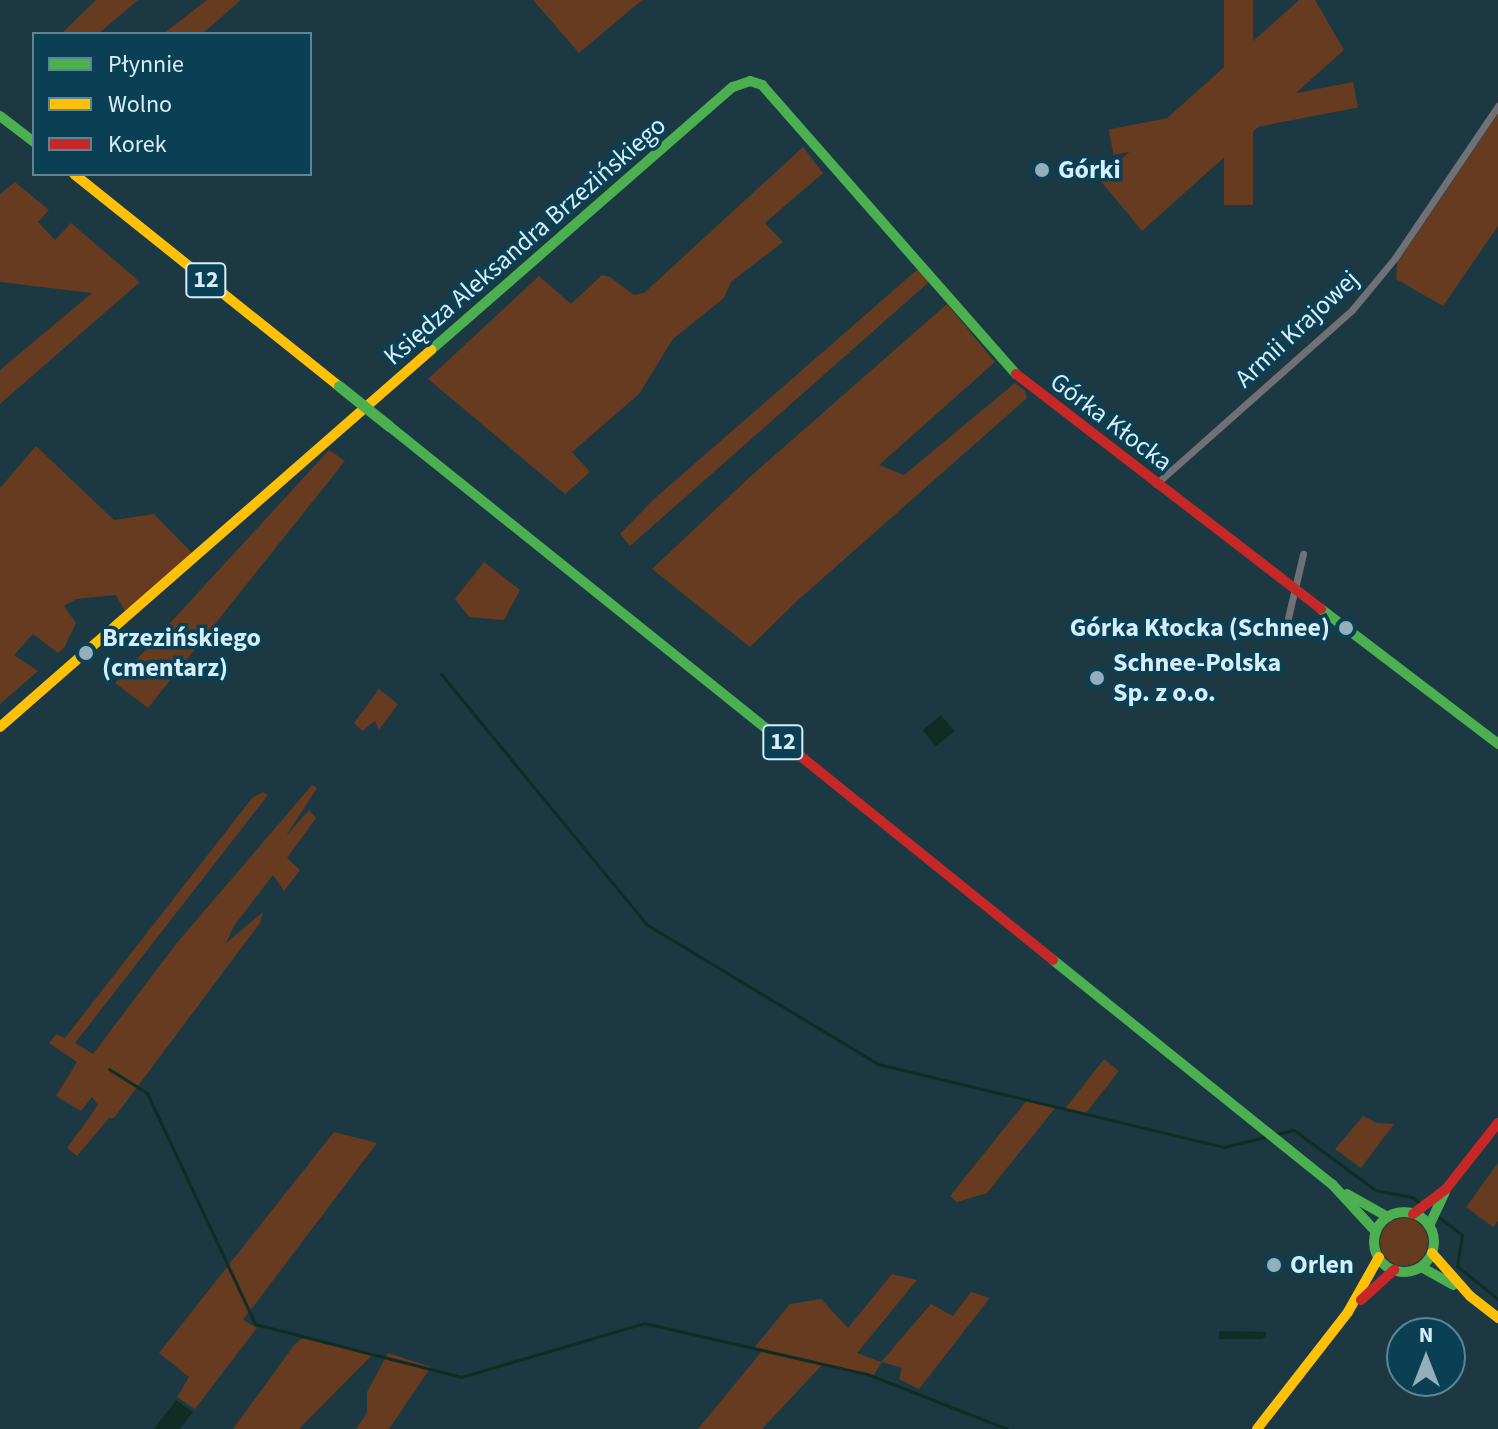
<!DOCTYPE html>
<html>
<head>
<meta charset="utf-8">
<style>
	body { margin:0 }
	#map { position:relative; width:1498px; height:1429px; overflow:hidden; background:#1b3843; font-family:"Source Sans 3",sans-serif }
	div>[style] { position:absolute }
	.green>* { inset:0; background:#663b20; transform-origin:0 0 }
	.round { border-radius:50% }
	.water>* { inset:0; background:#102d25; transform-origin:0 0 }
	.stream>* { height:3px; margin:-1.5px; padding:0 1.5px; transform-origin:1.5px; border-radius:1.5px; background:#102d25 }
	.street>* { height:7px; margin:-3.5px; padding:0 3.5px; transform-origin:3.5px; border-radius:3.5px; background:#707077 }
	.fast>* { height:10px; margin:-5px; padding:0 5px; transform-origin:5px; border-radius:5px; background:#4caf50 }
	.fast>.ring { margin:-5px; padding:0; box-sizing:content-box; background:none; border:10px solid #4caf50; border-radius:50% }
	.slow>* { height:10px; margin:-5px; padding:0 5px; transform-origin:5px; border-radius:5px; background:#ffc107 }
	.jam>* { height:10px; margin:-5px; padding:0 5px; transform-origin:5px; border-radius:5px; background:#c62828 }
	.fast-bridge>* { height:11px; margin:-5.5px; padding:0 5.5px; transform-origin:5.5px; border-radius:5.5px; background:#4caf50 }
	.dots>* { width:22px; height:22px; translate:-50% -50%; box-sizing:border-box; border:4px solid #0b3f53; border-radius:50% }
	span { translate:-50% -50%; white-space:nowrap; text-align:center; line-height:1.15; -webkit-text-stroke:7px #0b3f53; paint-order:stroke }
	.shield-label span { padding:2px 6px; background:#0b3f53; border:2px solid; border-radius:6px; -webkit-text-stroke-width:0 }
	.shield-label { font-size:24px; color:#d5eefa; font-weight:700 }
	.poi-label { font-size:26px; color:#d5eefa; font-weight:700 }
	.left { translate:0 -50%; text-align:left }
	.right { translate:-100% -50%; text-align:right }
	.street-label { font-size:26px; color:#d5eefa }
	.legend { position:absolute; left:32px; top:32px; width:280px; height:144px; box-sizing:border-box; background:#0b3f53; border:2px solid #5c8596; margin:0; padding:10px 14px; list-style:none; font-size:24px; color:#d5eefa }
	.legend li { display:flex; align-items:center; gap:16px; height:40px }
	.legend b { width:40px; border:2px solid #5c8596 }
	.north { position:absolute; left:1386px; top:1317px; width:80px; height:80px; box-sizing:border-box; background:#0b3f53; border:2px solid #5c8596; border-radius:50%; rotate:0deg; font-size:22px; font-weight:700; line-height:32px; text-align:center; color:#d5eefa }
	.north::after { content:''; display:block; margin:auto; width:28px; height:36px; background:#94aeba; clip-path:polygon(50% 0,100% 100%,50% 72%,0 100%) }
</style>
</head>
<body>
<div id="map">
	<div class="green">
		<div style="clip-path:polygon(96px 0,138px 0,98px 34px,61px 34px)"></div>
		<div style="clip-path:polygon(207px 0,241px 0,202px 34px,163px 34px)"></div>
		<div style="clip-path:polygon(533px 0,642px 0,579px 53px)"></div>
		<div style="left:1224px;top:0;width:29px;height:205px"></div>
		<div style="clip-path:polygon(1299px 0,1315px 0,1344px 50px,1142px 231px,1099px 179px)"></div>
		<div style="left:1353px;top:82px;width:26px;height:249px;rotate:79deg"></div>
		<div style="clip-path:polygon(1498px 114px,1498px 226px,1443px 306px,1396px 279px,1397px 263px)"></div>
		<div style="clip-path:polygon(803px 147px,823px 173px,765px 223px,783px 242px,731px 282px,724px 298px,673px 339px,639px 394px,572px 452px,590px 472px,565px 494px,428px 379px,539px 276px,571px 304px,602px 275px,610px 277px,634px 295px,644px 293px)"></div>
		<div style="clip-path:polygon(15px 182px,49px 210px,38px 222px,55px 240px,71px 223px,140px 282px,0 404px,0 370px,92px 293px,0 282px,0 194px)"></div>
		<div style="clip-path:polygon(918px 269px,929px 282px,630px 546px,620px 534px,654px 499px)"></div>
		<div style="clip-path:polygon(947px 304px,995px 362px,879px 465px,904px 475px,1015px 383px,1025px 391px,1027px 398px,797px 601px,750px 647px,652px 569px,752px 475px)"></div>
		<div style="clip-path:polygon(36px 446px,114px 520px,154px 514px,192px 553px,125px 611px,116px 595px,76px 599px,64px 606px,76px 623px,64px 648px,58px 653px,33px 634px,14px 655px,38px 671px,0 704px,0 488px)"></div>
		<div style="clip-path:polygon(329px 450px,345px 461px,148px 708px,115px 683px)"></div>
		<div style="clip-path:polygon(484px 562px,520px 590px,504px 620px,469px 617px,455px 599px)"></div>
		<div style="clip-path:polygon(379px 689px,398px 704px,379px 730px,375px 721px,362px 731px,354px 723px)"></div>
		<div style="clip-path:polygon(312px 785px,317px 788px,286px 836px,309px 810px,316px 818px,287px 858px,300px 870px,284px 891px,273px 875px,234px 926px,226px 943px,263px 912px,260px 923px,114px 1118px,109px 1118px,77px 1156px,67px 1148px,98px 1105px,92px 1097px,81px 1111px,56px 1096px,77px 1062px,49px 1043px,56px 1034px,65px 1038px,252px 798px,263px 792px,268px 795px,75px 1043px,93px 1054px,176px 944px)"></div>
		<div style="clip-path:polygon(1104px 1059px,1119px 1071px,1085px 1114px,1065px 1109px)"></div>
		<div style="clip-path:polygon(1027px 1100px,1056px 1107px,987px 1193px,957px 1202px,950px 1196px)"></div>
		<div style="clip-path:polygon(1363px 1116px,1377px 1123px,1394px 1124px,1361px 1168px,1335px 1149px)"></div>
		<div style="clip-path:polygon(334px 1132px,377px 1143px,243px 1320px,257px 1328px,195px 1409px,177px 1397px,189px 1377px,159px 1353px)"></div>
		<div style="clip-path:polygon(1498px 1163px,1498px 1221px,1493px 1227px,1466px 1207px)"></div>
		<div class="round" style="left:1380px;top:1218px;width:48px;height:48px"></div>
		<div style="clip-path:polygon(892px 1274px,917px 1280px,857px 1353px,881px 1362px,931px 1304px,953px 1316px,971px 1292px,990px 1298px,919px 1389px,899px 1379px,902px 1368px,882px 1362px,873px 1376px,823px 1364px,762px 1429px,698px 1429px,762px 1351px,754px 1348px,790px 1304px,821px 1299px,848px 1328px)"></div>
		<div style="clip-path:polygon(303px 1338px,374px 1353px,299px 1429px,233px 1429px,295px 1344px)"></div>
		<div style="clip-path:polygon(388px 1353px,431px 1367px,389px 1429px,356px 1429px,367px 1413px,367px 1392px)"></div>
	</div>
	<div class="water">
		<div style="left:941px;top:715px;width:21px;height:24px;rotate:51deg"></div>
		<div style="clip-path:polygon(1219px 1331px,1266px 1332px,1266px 1336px,1262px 1339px,1219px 1339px)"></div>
		<div style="clip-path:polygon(176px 1400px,193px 1412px,180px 1429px,154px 1429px)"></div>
	</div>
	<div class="stream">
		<div style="left:441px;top:674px;width:323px;rotate:50.6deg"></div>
		<div style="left:646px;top:924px;width:271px;rotate:31.1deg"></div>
		<div style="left:878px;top:1064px;width:356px;rotate:13.5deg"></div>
		<div style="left:1224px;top:1147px;width:42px;rotate:-13.7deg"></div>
		<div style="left:109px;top:1069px;width:45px;rotate:32.3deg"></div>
		<div style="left:147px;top:1093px;width:255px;rotate:64.9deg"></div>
		<div style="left:255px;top:1324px;width:213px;rotate:14.4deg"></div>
		<div style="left:461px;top:1377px;width:191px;rotate:-16.4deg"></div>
		<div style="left:644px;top:1323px;width:229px;rotate:12.9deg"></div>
		<div style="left:867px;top:1374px;width:150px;rotate:21.4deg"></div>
		<div style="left:1276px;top:1134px;width:18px;rotate:-13deg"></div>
		<div style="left:1294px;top:1130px;width:101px;rotate:36.5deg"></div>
		<div style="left:1375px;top:1190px;width:38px;rotate:11deg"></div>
		<div style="left:1412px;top:1197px;width:11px;rotate:38deg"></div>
		<div style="left:1437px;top:1216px;width:31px;rotate:37deg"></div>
		<div style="left:1462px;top:1235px;width:31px;rotate:99deg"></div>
		<div style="left:1457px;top:1266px;width:53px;rotate:38.8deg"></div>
	</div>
	<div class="street">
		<div style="left:1156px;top:484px;width:262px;rotate:-41.6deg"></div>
		<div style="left:1352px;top:310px;width:67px;rotate:-50.4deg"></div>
		<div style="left:1395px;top:258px;width:184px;rotate:-55.9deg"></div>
		<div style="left:1288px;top:618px;width:66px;rotate:-76.8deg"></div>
	</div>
	<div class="fast">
		<div style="left:0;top:116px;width:43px;rotate:37.4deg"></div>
		<div style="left:431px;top:350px;width:400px;rotate:-41.1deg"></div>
		<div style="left:733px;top:87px;width:18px;rotate:-19deg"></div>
		<div style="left:750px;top:81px;width:13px;rotate:18deg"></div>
		<div style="left:762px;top:85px;width:385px;rotate:48.7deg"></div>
		<div style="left:389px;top:426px;width:505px;rotate:38.73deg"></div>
		<div style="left:1321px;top:609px;width:223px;rotate:37.3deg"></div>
		<div style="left:1053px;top:960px;width:358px;rotate:38.8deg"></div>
		<div style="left:1332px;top:1184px;width:65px;rotate:47.5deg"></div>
		<div style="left:1347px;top:1194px;width:47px;rotate:29.3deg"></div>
		<div class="ring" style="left:1374px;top:1212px;width:50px;height:50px"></div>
		<div style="left:1429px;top:1226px;width:38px;rotate:-65deg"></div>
		<div style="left:1421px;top:1267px;width:37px;rotate:29deg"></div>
	</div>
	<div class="slow">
		<div style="left:74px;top:174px;width:339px;rotate:38.7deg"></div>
		<div style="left:0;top:727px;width:573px;rotate:-41.18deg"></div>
		<div style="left:1432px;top:1253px;width:57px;rotate:48.5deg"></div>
		<div style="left:1470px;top:1296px;width:36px;rotate:38deg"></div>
		<div style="left:1257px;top:1429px;width:148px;rotate:-52.1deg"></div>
		<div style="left:1348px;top:1312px;width:63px;rotate:-60.6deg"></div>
	</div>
	<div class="jam">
		<div style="left:1016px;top:374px;width:385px;rotate:37.6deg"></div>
		<div style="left:783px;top:742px;width:347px;rotate:38.9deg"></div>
		<div style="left:1413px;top:1214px;width:41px;rotate:-37.1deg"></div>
		<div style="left:1446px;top:1189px;width:84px;rotate:-51.8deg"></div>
		<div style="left:1361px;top:1300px;width:45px;rotate:-42.3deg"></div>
	</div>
	<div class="fast-bridge">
		<div style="left:339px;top:386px;width:64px;rotate:38.7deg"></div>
	</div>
	<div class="dots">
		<div style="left:1042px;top:170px;background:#94aeba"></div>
		<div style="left:1346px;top:628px;background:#94aeba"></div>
		<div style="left:86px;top:653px;background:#94aeba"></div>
		<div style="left:1097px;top:678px;background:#94aeba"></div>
		<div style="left:1274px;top:1265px;background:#94aeba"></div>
	</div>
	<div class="shield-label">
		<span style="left:206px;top:280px">12</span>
		<span style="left:783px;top:742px">12</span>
	</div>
	<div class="poi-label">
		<span class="left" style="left:1058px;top:170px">Górki</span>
		<span class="right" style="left:1330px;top:628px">Górka Kłocka (Schnee)</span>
		<span class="left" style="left:102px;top:653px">Brzezińskiego<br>(cmentarz)</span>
		<span class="left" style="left:1113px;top:678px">Schnee-Polska<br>Sp. z o.o.</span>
		<span class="left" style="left:1290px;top:1265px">Orlen</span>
	</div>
	<div class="street-label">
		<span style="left:525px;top:241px;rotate:-41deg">Księdza Aleksandra Brzezińskiego</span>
		<span style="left:1297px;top:329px;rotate:-43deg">Armii Krajowej</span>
		<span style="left:1111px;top:422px;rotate:37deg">Górka Kłocka</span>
	</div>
	<ul class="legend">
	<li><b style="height:10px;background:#4caf50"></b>Płynnie</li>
	<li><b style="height:10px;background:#ffc107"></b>Wolno</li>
	<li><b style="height:10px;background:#c62828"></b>Korek</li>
	</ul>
	<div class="north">N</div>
</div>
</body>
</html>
